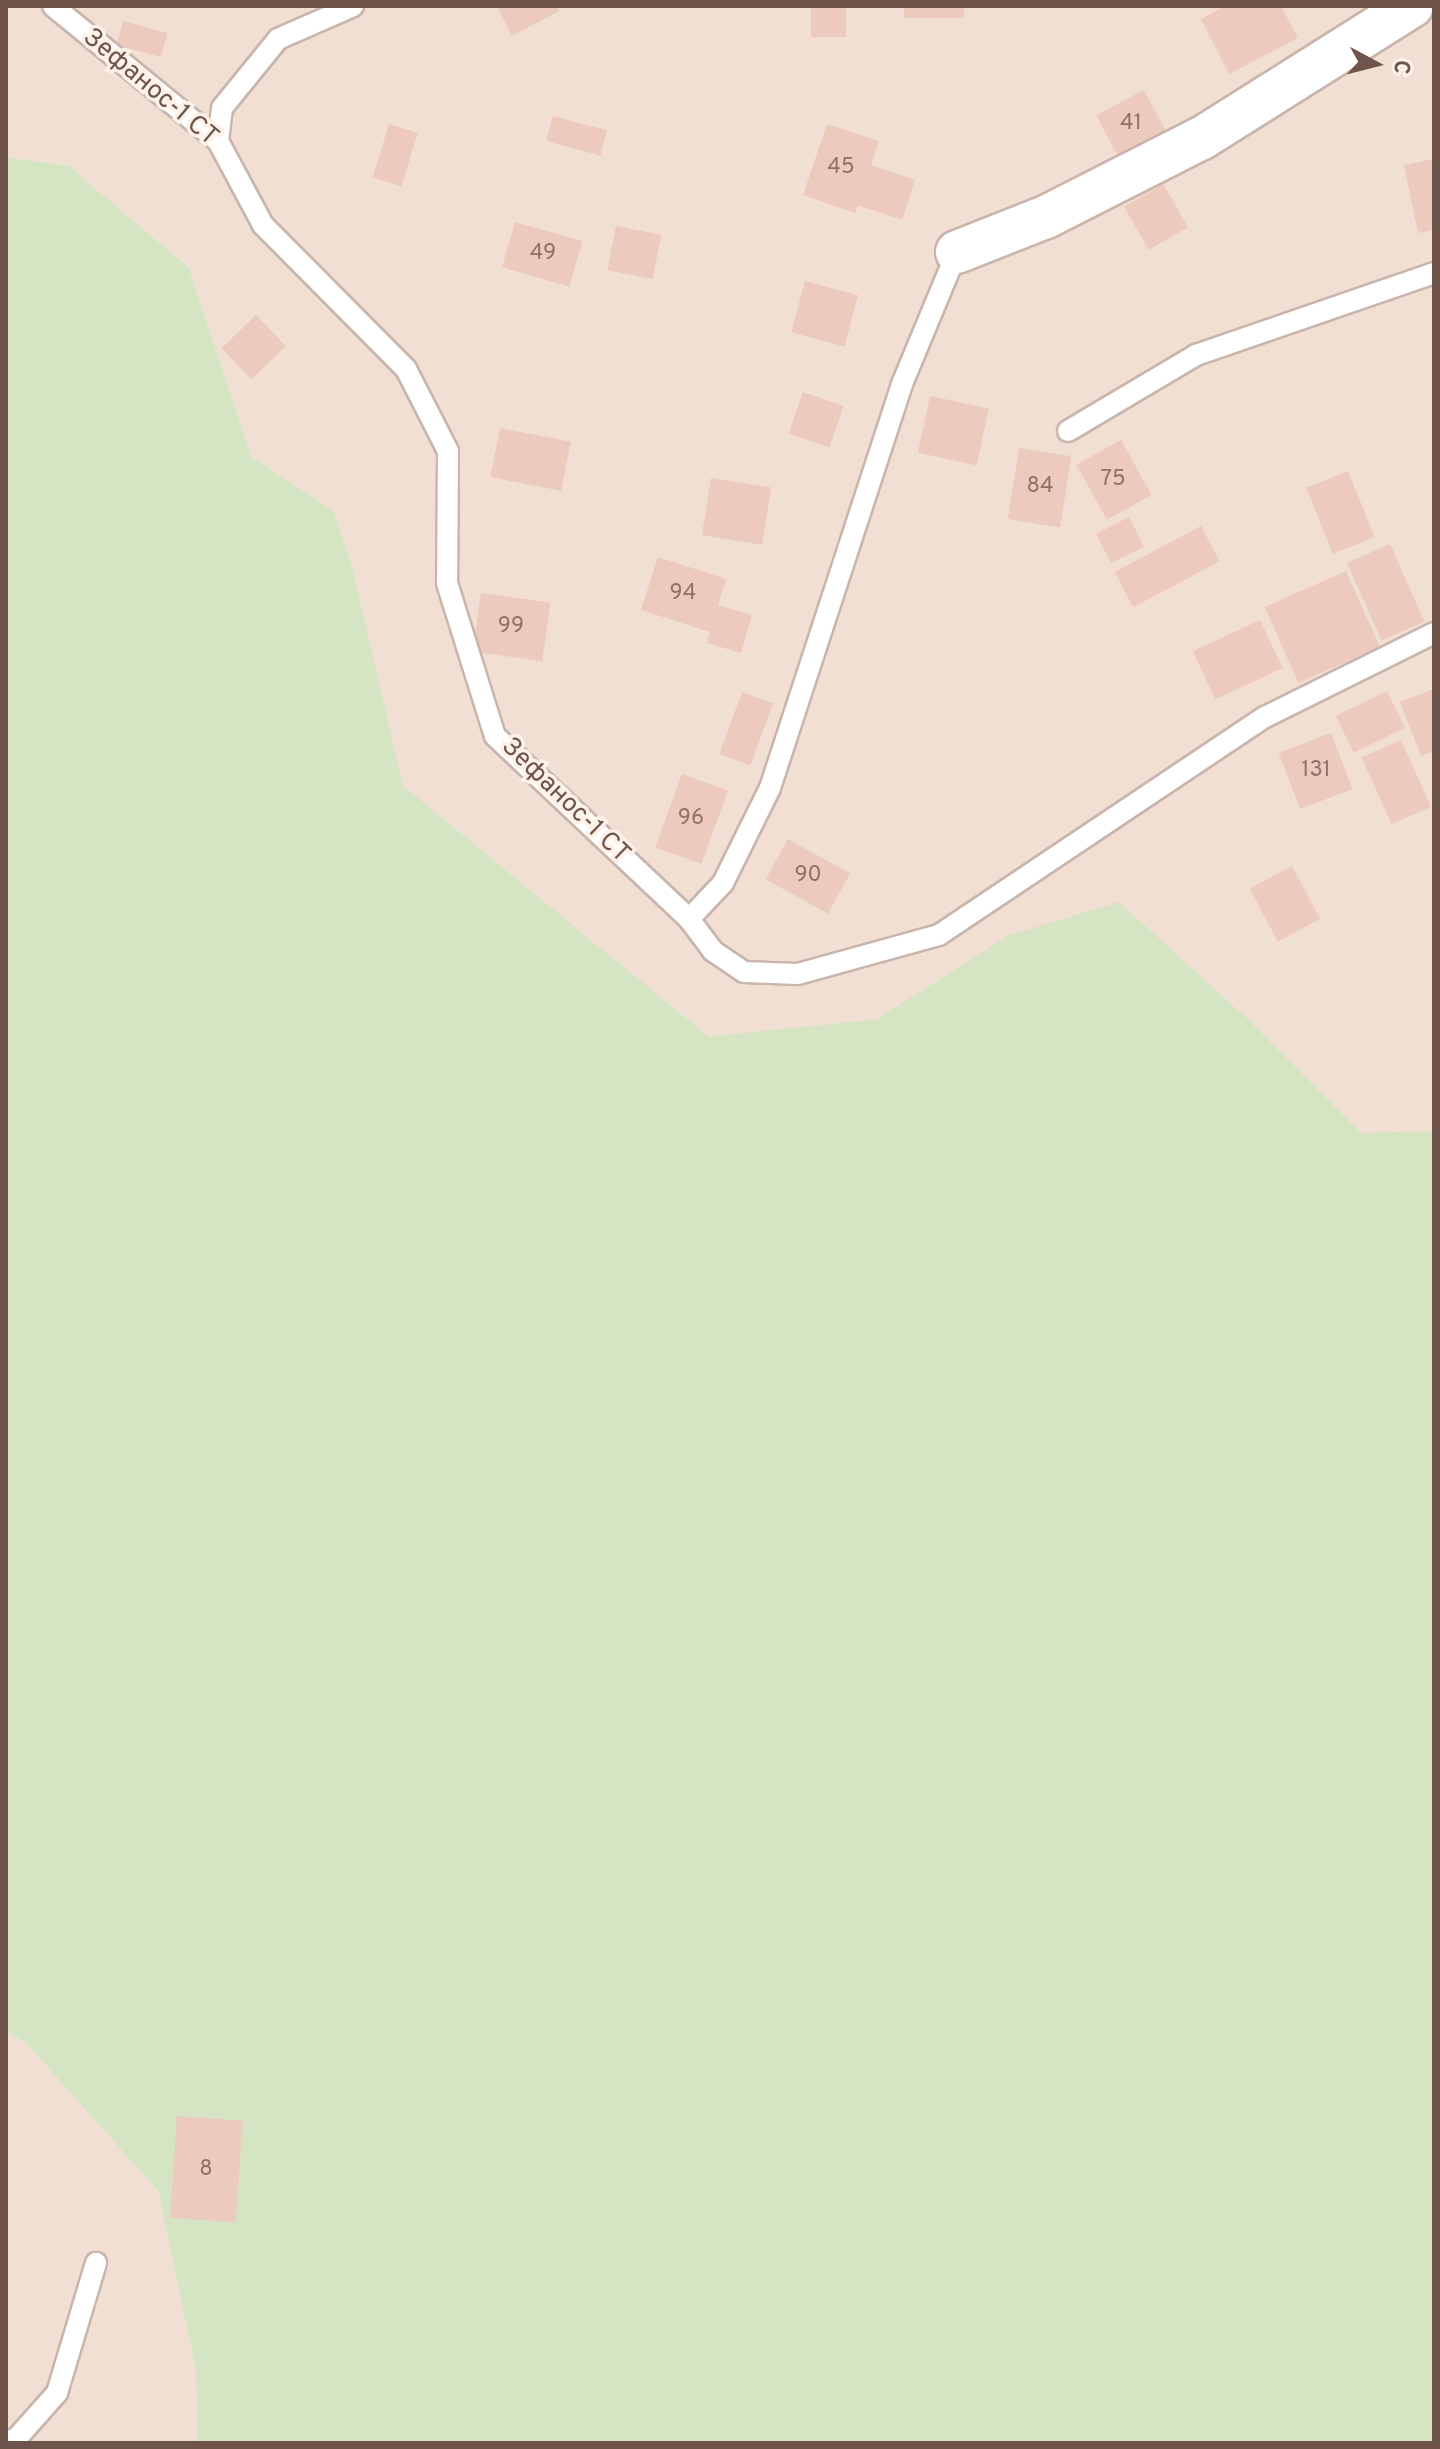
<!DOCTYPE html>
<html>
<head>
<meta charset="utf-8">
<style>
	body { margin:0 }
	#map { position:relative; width:1440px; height:2449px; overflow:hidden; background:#f9eee3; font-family:Overpass,sans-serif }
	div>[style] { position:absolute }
	.residential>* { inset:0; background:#f0dfd2 }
	.green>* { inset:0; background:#d5e5c3 }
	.building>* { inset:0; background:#eccabd; transform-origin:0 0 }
	.roads { filter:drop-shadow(2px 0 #c9b5ab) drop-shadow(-2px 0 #c9b5ab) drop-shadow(0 2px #c9b5ab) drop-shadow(0 -2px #c9b5ab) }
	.lane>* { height:20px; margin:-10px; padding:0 10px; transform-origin:10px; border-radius:10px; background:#fff }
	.street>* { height:42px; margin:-21px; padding:0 21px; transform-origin:21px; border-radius:21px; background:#fff }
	span { translate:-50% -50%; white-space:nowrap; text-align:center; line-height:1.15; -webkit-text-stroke:7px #fdf2e9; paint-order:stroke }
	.number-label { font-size:22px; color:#8e7268 }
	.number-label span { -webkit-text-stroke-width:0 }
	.street-label { font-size:26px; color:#6f544c }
	.frame { position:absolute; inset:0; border:8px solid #6f544c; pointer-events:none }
	.north { position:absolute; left:1336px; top:24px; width:80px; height:80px; -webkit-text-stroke:6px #fdf2e9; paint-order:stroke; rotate:97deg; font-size:22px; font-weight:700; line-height:32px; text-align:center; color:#6f544c }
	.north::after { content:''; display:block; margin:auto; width:28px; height:36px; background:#6f544c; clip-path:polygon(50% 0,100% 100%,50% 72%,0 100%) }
</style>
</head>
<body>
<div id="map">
	<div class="residential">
		<div style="clip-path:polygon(6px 6px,1434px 6px,1434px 1131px,1361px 1134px,1253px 1024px,1009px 935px,877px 1019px,709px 1038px,402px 786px,352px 566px,333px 511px,251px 457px,189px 268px,69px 166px,6px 157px)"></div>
		<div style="clip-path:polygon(6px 2032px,25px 2042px,158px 2191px,196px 2371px,197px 2443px,6px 2443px)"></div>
	</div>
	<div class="green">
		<div style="clip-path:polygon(6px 157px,69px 166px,189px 268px,251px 457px,333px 511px,352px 566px,403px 786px,709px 1037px,877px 1019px,1009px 935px,1119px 902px,1253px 1024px,1361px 1133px,1434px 1131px,1434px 2443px,197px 2443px,196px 2371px,158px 2191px,25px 2042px,6px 2032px)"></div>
	</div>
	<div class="building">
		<div style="clip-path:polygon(497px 6px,557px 6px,559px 11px,512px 36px)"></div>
		<div style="left:811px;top:6px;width:35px;height:31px"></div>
		<div style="left:904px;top:6px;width:60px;height:12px"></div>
		<div style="clip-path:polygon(1225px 6px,1281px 6px,1298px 38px,1229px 74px,1201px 19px)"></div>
		<div style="left:123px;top:21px;width:46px;height:25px;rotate:15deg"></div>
		<div style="left:1144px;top:90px;width:47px;height:54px;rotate:62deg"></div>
		<div style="left:553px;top:116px;width:56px;height:26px;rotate:15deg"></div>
		<div style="left:389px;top:124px;width:30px;height:56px;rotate:17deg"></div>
		<div style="clip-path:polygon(827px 124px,879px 141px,871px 165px,915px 180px,902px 220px,858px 205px,855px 213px,803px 195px)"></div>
		<div style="clip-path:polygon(1434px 159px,1434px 230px,1418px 233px,1404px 165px)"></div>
		<div style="left:1163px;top:184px;width:50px;height:45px;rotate:60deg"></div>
		<div style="left:515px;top:222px;width:70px;height:47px;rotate:16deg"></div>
		<div style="left:616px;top:226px;width:46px;height:45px;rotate:11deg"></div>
		<div style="left:805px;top:281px;width:55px;height:53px;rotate:15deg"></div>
		<div style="left:256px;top:315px;width:43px;height:48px;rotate:46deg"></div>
		<div style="left:803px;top:392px;width:43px;height:44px;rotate:19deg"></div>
		<div style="left:930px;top:396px;width:60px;height:58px;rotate:12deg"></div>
		<div style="left:500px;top:428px;width:72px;height:50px;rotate:11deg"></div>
		<div style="left:1121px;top:440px;width:63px;height:51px;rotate:61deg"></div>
		<div style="left:1019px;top:448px;width:53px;height:72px;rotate:9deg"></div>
		<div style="left:1348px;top:471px;width:71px;height:45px;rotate:68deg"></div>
		<div style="left:711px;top:478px;width:61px;height:58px;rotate:9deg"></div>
		<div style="left:1129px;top:517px;width:33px;height:37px;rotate:63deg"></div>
		<div style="left:1201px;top:526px;width:40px;height:98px;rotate:62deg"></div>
		<div style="left:1390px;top:544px;width:85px;height:47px;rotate:66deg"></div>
		<div style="clip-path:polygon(658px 557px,726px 579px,718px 605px,752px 615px,741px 653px,707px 643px,710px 632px,641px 610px)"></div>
		<div style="left:1346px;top:571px;width:83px;height:89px;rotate:66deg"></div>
		<div style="left:481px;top:593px;width:70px;height:59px;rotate:8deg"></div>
		<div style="left:1260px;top:620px;width:53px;height:74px;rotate:65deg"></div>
		<div style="clip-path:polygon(1434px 689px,1434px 751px,1421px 756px,1400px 702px)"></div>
		<div style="left:1387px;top:691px;width:41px;height:57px;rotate:64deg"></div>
		<div style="left:742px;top:692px;width:33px;height:66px;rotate:20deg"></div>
		<div style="left:1331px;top:733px;width:60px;height:56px;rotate:69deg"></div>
		<div style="left:1401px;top:740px;width:73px;height:43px;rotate:66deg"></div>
		<div style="left:682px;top:774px;width:49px;height:78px;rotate:20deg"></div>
		<div style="left:788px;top:839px;width:71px;height:46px;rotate:29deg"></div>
		<div style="left:1292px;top:866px;width:60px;height:48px;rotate:62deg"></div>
		<div style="left:177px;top:2116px;width:66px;height:102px;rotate:4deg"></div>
	</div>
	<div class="roads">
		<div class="lane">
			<div style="left:53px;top:6px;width:213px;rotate:39.3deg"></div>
			<div style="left:218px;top:141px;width:95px;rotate:61.8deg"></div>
			<div style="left:263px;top:225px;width:203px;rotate:45.2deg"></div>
			<div style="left:406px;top:369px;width:92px;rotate:62.9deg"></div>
			<div style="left:448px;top:451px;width:132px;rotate:90.4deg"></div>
			<div style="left:447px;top:583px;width:160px;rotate:72.6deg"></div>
			<div style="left:495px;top:736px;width:267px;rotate:43.3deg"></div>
			<div style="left:689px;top:919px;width:50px;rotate:-46.6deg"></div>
			<div style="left:723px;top:883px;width:106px;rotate:-63.7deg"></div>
			<div style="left:770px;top:788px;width:425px;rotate:-71.9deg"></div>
			<div style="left:902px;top:384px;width:143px;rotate:-67.4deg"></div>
			<div style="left:218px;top:141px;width:33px;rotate:-83deg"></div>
			<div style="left:222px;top:108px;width:89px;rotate:-50.9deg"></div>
			<div style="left:278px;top:39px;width:82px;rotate:-23.7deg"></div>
			<div style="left:1068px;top:431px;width:149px;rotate:-30.7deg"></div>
			<div style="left:1196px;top:355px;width:252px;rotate:-19deg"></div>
			<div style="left:689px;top:919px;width:40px;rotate:53deg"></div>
			<div style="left:713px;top:951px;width:37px;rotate:34deg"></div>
			<div style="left:744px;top:972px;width:54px;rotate:2.1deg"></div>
			<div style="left:798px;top:974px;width:146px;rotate:-15.5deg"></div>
			<div style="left:939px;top:935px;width:392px;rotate:-33.8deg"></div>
			<div style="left:1265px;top:717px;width:189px;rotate:-26.4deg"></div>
			<div style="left:6px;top:2441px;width:10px;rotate:-11deg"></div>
			<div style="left:16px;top:2439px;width:62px;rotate:-48.3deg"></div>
			<div style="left:57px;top:2393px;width:136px;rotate:-73.3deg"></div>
		</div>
		<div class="street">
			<div style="left:957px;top:252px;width:96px;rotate:-21.5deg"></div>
			<div style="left:1046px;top:217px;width:175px;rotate:-26.9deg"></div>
			<div style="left:1202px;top:138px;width:248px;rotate:-32.2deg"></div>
		</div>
	</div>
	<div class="number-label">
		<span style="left:1131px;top:124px">41</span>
		<span style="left:841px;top:168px">45</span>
		<span style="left:543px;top:254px">49</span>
		<span style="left:1113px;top:480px">75</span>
		<span style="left:1040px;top:487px">84</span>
		<span style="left:683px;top:594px">94</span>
		<span style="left:511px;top:627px">99</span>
		<span style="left:1316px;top:771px">131</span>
		<span style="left:691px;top:819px">96</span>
		<span style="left:808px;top:876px">90</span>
		<span style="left:206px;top:2170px">8</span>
	</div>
	<div class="street-label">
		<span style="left:150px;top:88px;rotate:40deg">Зефанос-1 СТ</span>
		<span style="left:565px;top:801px;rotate:44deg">Зефанос-1 СТ</span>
	</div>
	<div class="frame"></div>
	<div class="north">С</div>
</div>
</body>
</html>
